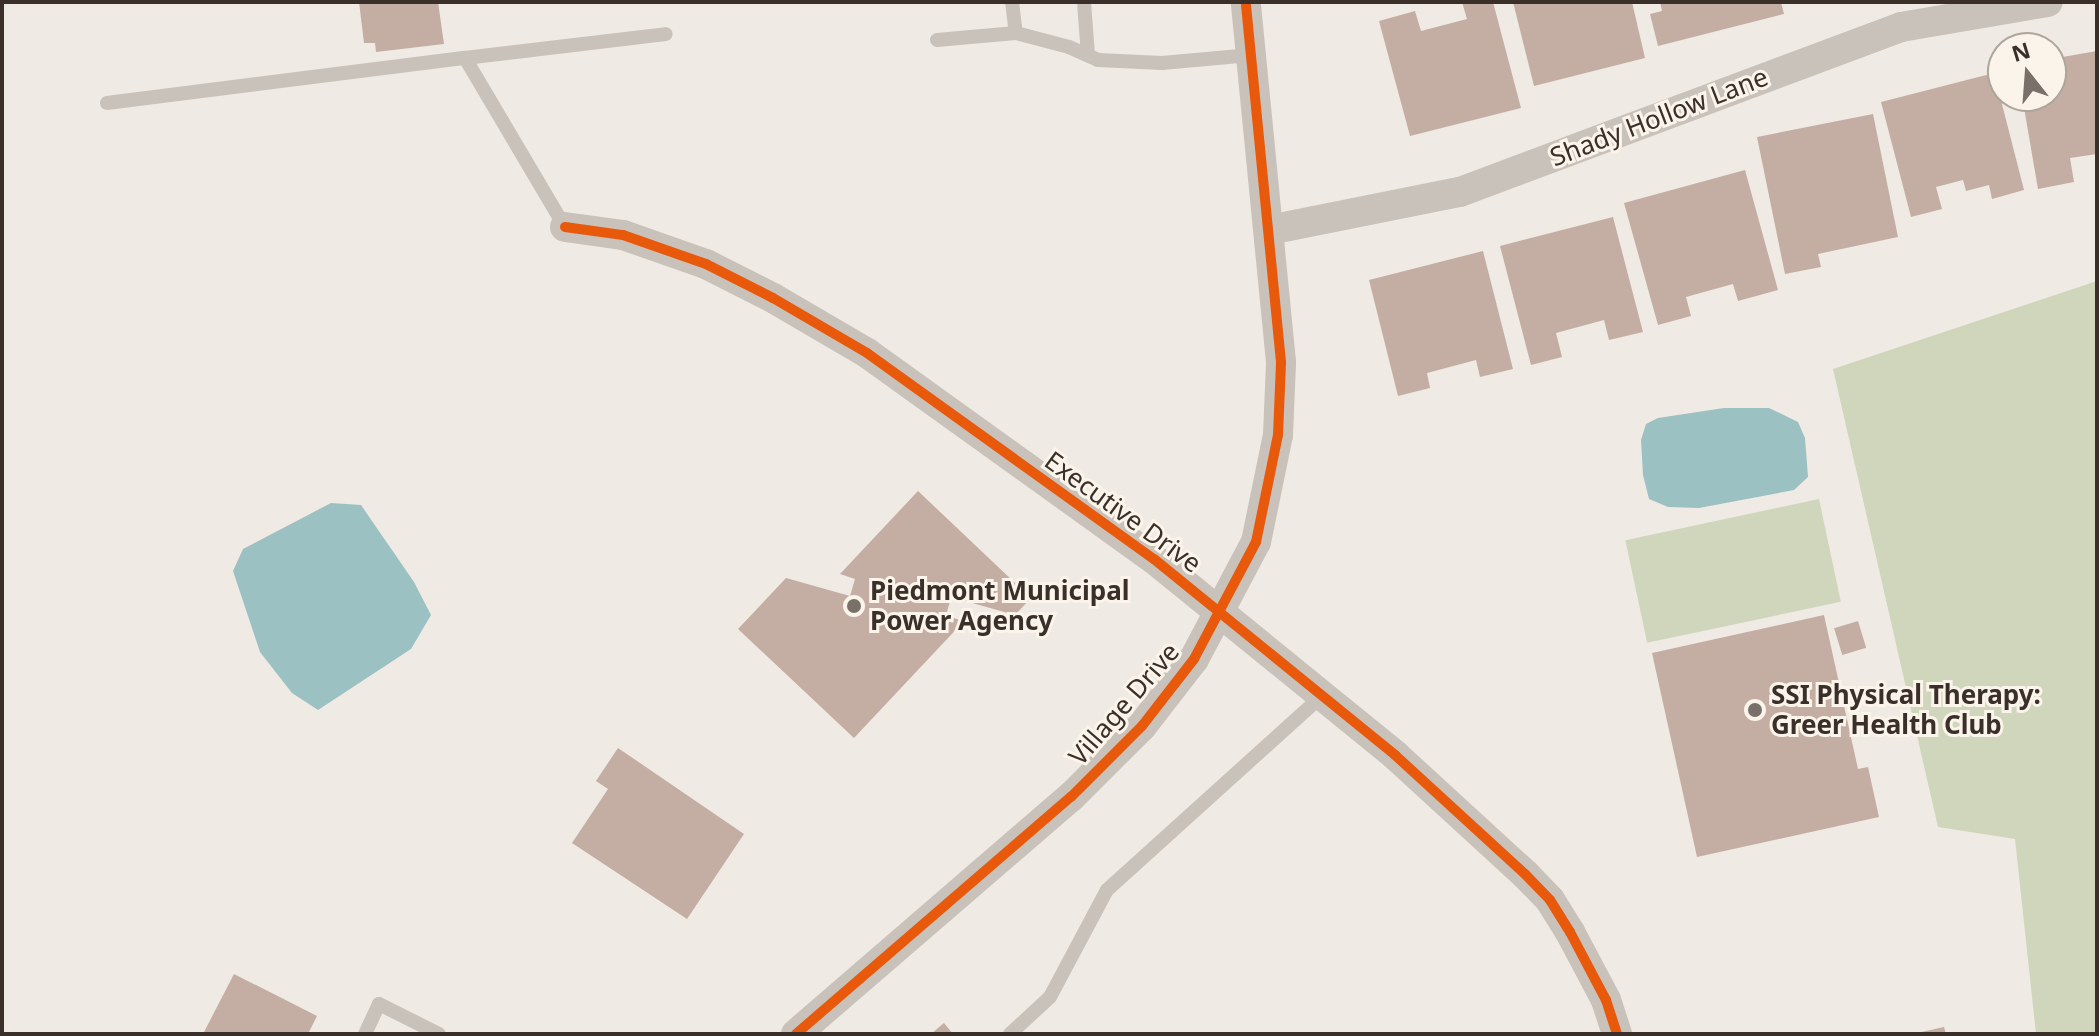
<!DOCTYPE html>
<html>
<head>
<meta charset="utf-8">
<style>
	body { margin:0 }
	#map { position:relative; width:2099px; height:1036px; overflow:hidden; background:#efeae3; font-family:"Noto Sans",sans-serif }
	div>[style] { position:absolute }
	.green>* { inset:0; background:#d0d6bc; transform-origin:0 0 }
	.water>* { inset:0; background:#9cc1c2 }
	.building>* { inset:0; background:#c4aea3; transform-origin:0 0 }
	.service>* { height:14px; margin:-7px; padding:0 7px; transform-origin:7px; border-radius:7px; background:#c9c2bb }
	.minor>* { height:30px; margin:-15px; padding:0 15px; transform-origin:15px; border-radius:15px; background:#c9c2bb }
	.cycleway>* { height:10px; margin:-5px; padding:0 5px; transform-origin:5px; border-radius:5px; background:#e8590c }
	.dots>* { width:22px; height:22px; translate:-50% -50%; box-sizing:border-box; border:4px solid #fbf4ea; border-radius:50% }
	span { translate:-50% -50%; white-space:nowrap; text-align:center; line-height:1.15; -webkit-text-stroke:6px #fbf4ea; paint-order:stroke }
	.street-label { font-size:26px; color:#3a2f29 }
	.poi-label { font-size:26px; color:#3a2f29; font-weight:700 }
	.left { translate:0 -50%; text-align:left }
	.frame { position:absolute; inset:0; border:4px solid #3a2f29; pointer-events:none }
	.north { position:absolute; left:1987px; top:32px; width:80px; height:80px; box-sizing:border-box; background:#fbf4ea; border:2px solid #aea59d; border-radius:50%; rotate:343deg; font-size:22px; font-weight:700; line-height:32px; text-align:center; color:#3a2f29 }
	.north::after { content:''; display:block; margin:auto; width:28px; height:36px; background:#79706a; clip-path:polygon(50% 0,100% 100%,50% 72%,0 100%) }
</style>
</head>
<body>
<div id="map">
	<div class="green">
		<div style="clip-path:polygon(2097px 281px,2097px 1034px,2036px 1034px,2015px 839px,1938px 827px,1833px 369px)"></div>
		<div style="left:1819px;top:499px;width:105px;height:198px;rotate:78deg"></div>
	</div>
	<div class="water">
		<div style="clip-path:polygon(1724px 408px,1769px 408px,1798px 422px,1805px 438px,1808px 477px,1794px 490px,1699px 508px,1668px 507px,1649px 499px,1643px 475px,1641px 440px,1646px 424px,1658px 418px)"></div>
		<div style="clip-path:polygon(331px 503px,361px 505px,414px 582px,431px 615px,411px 649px,318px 710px,292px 693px,260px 652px,233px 571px,243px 549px)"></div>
	</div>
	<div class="building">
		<div style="clip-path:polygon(359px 2px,438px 2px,444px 44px,376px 52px,375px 43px,364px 43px)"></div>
		<div style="clip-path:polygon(1462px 2px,1493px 2px,1521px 108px,1410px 136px,1379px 21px,1415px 11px,1421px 31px,1467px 19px)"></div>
		<div style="clip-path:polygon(1513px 2px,1632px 2px,1645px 58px,1534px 86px)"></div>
		<div style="clip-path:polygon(1660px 2px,1781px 2px,1784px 14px,1658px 46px,1650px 14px,1662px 11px)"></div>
		<div style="clip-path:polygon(2097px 51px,2097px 154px,2070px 158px,2074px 182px,2038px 189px,2022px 96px,2051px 96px,2051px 59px)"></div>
		<div style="clip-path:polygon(1994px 73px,2024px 190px,1992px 199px,1989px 185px,1966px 191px,1963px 180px,1936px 187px,1942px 209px,1911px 217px,1881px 102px)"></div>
		<div style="clip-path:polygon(1873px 114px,1898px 237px,1818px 254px,1821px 267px,1785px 274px,1757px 137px)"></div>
		<div style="clip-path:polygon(1745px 170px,1778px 290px,1738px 301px,1733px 284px,1686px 297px,1691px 316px,1658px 325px,1624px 203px)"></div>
		<div style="clip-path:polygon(1613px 217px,1643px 332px,1609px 340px,1604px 320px,1556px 333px,1562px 357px,1531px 365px,1500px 246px)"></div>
		<div style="clip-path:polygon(1483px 251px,1513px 369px,1480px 377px,1476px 360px,1427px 373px,1430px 388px,1398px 396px,1369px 280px)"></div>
		<div style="clip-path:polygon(918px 491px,1031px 598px,1015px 615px,951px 597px,946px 616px,964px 621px,854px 738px,738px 629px,786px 578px,850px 596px,855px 579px,840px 574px)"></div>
		<div style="clip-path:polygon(1824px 615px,1858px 769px,1868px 767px,1879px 817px,1697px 857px,1652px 653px)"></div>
		<div style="left:1858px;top:621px;width:28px;height:25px;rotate:73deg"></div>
		<div style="clip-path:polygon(618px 748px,744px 834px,687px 919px,572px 843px,608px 789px,596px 781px)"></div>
		<div style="clip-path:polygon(234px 974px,317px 1016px,308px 1034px,203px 1034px)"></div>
		<div style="clip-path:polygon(944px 1023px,953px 1034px,931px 1034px)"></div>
		<div style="clip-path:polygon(1944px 1027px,1946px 1034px,1917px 1034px,1917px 1033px)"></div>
	</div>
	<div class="service">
		<div style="left:1012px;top:2px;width:31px;rotate:83deg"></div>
		<div style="left:1084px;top:2px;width:53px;rotate:85.7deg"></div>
		<div style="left:937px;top:40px;width:79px;rotate:-5.1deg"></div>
		<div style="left:1016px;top:33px;width:55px;rotate:14.8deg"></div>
		<div style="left:1069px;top:47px;width:32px;rotate:24deg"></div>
		<div style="left:1098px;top:60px;width:64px;rotate:2.7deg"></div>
		<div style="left:1162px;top:63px;width:89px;rotate:-5.1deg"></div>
		<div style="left:465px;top:58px;width:202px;rotate:-6.8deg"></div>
		<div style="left:107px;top:103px;width:361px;rotate:-7.2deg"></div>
		<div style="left:465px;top:58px;width:196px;rotate:59.4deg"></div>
		<div style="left:365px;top:1034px;width:33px;rotate:-65deg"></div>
		<div style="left:379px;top:1004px;width:67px;rotate:26.6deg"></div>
		<div style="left:1010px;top:1034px;width:54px;rotate:-42.8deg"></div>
		<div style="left:1050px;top:997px;width:121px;rotate:-62deg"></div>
		<div style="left:1107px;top:890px;width:290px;rotate:-42.1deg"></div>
	</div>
	<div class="minor">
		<div style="left:565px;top:227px;width:59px;rotate:7.9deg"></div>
		<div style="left:623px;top:235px;width:88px;rotate:19.3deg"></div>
		<div style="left:706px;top:264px;width:75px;rotate:26.9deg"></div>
		<div style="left:773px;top:298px;width:109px;rotate:30.3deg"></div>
		<div style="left:867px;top:353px;width:353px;rotate:35.7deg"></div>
		<div style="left:1154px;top:559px;width:311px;rotate:39.1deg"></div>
		<div style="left:1395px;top:755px;width:176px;rotate:42.5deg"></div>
		<div style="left:1525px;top:874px;width:36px;rotate:46deg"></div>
		<div style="left:1550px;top:900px;width:38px;rotate:58deg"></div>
		<div style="left:1570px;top:932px;width:77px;rotate:62.1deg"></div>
		<div style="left:1606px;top:1000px;width:36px;rotate:72deg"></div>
		<div style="left:1269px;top:230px;width:195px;rotate:-11.3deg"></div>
		<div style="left:1460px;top:192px;width:471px;rotate:-20.5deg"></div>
		<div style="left:1901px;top:27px;width:149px;rotate:-9.7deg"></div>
		<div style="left:796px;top:1034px;width:363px;rotate:-40.8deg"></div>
		<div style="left:1071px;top:797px;width:100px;rotate:-45deg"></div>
		<div style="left:1142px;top:726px;width:85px;rotate:-52.2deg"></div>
		<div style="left:1194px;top:659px;width:132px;rotate:-62.1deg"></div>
		<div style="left:1256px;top:542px;width:109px;rotate:-78.4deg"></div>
		<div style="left:1278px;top:435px;width:73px;rotate:-87.6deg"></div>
		<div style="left:1281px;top:362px;width:362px;rotate:-95.6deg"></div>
	</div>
	<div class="cycleway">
		<div style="left:565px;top:227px;width:59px;rotate:7.9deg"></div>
		<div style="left:623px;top:235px;width:88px;rotate:19.3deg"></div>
		<div style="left:706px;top:264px;width:75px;rotate:26.9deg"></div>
		<div style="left:773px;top:298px;width:109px;rotate:30.3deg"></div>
		<div style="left:867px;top:353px;width:353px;rotate:35.7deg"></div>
		<div style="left:1154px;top:559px;width:311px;rotate:39.1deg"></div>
		<div style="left:1395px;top:755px;width:176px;rotate:42.5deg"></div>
		<div style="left:1525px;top:874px;width:36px;rotate:46deg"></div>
		<div style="left:1550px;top:900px;width:38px;rotate:58deg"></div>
		<div style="left:1570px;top:932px;width:77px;rotate:62.1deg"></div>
		<div style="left:1606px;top:1000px;width:36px;rotate:72deg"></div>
		<div style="left:796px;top:1034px;width:363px;rotate:-40.8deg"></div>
		<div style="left:1071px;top:797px;width:100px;rotate:-45deg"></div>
		<div style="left:1142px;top:726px;width:85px;rotate:-52.2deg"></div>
		<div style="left:1194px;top:659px;width:132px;rotate:-62.1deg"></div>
		<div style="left:1256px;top:542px;width:109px;rotate:-78.4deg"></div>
		<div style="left:1278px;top:435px;width:73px;rotate:-87.6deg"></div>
		<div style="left:1281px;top:362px;width:362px;rotate:-95.6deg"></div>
	</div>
	<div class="dots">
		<div style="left:854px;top:606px;background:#79706a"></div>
		<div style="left:1755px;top:710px;background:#79706a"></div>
	</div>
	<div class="street-label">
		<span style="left:1659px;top:117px;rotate:-21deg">Shady Hollow Lane</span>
		<span style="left:1123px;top:512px;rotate:36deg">Executive Drive</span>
		<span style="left:1124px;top:704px;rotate:-49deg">Village Drive</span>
	</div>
	<div class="poi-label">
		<span class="left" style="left:870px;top:606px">Piedmont Municipal<br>Power Agency</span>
		<span class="left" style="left:1771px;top:710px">SSI Physical Therapy:<br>Greer Health Club</span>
	</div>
	<div class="frame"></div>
	<div class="north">N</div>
</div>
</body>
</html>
